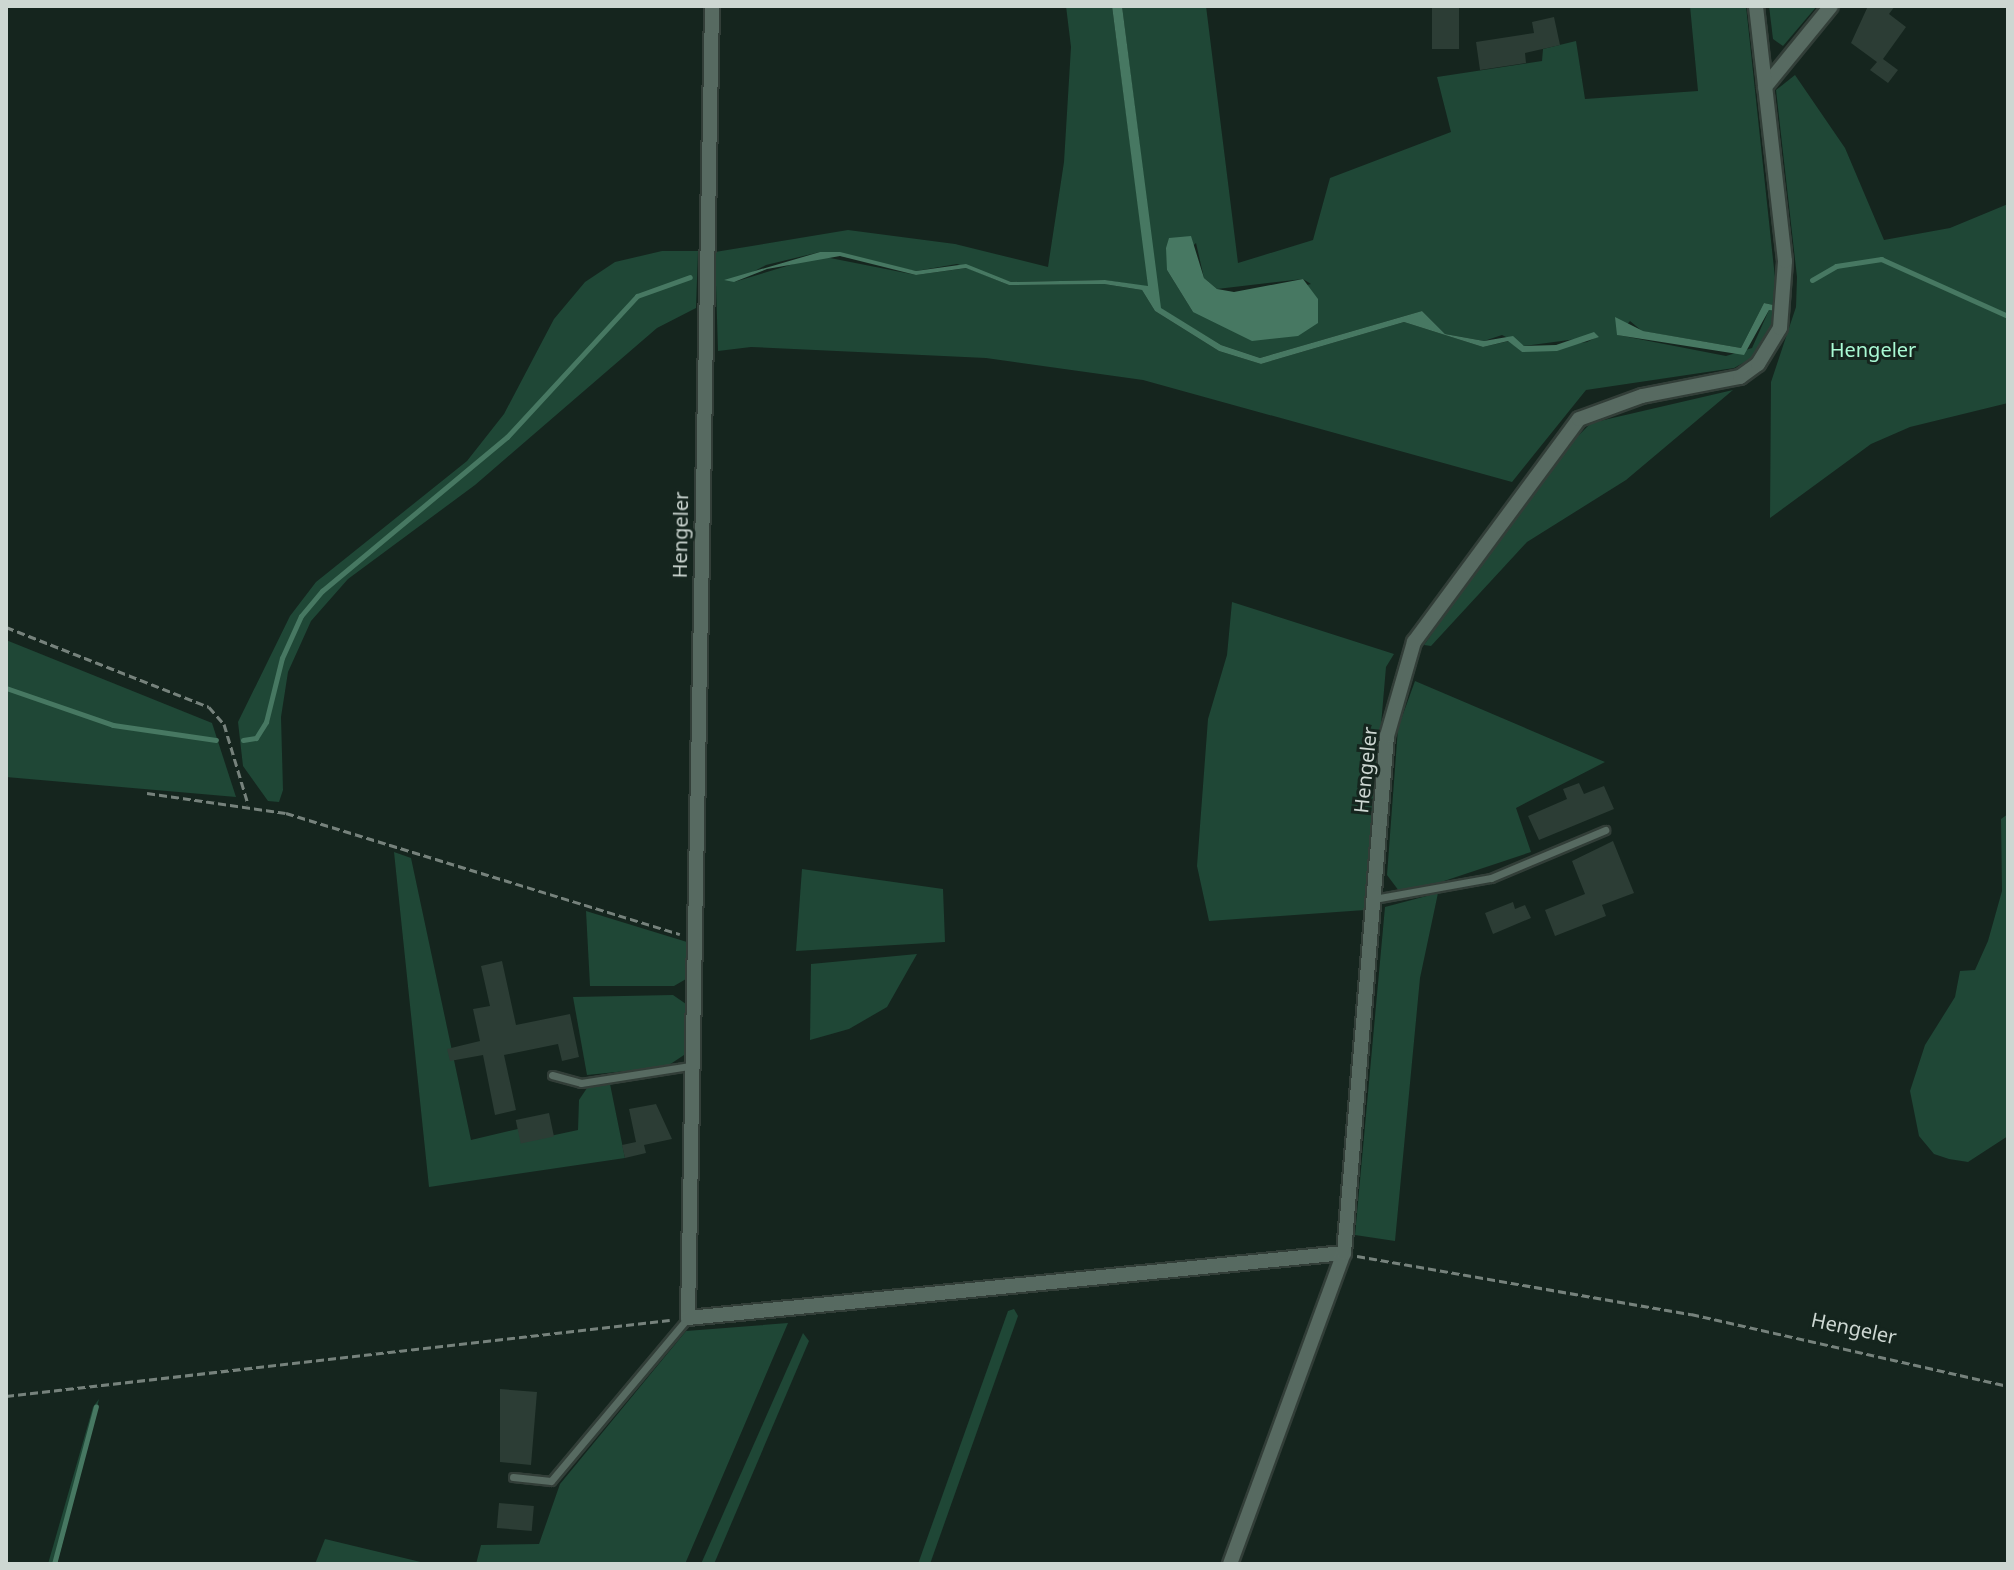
<!DOCTYPE html>
<html>
<head>
<meta charset="utf-8">
<style>
	body { margin:0 }
	#map { position:relative; width:2014px; height:1570px; overflow:hidden; background:#15251e; font-family:"Noto Sans",sans-serif }
	div>[style] { position:absolute }
	.green>* { inset:0; background:#1f4736 }
	.water>* { inset:0; background:#477862 }
	.stream>* { height:5px; margin:-2.5px; padding:0 2.5px; transform-origin:2.5px; border-radius:2.5px; background:#477862 }
	.building>* { inset:0; background:#2c3d35; transform-origin:0 0 }
	.path>* { height:3px; margin-top:-1.5px; transform-origin:0; background:repeating-linear-gradient(90deg,#76827c 0 8px,transparent 0 12px) }
	.roads { filter:drop-shadow(2px 0 #323e38) drop-shadow(-2px 0 #323e38) drop-shadow(0 2px #323e38) drop-shadow(0 -2px #323e38) }
	.lane>* { height:7px; margin:-3.5px; padding:0 3.5px; transform-origin:3.5px; border-radius:3.5px; background:#576a61 }
	.street>* { height:14px; margin:-7px; padding:0 7px; transform-origin:7px; border-radius:7px; background:#576a61 }
	span { translate:-50% -50%; white-space:nowrap; text-align:center; line-height:1.15; -webkit-text-stroke:6px #15251e; paint-order:stroke }
	.park-label { font-size:20px; color:#a9f9d4 }
	.street-label { font-size:20px; color:#cdd7d2 }
	.frame { position:absolute; inset:0; border:8px solid #cdd7d2; pointer-events:none }
</style>
</head>
<body>
<div id="map">
	<div class="green">
		<div style="clip-path:polygon(evenodd,1066px 6px,1112px 6px,1149px 287px,1105px 280px,1011px 282px,957px 264px,916px 271px,820px 252px,766px 265px,734px 282px,820px 256px,916px 275px,967px 268px,1009px 285px,1104px 284px,1142px 290px,1155px 311px,1219px 351px,1261px 364px,1404px 322px,1483px 347px,1509px 341px,1522px 352px,1587px 342px,1599px 336px,1524px 346px,1502px 335px,1484px 341px,1445px 334px,1422px 311px,1260px 358px,1221px 345px,1160px 308px,1122px 6px,1206px 6px,1238px 263px,1313px 240px,1330px 178px,1451px 132px,1437px 77px,1542px 61px,1543px 49px,1576px 41px,1585px 99px,1698px 91px,1690px 6px,1746px 6px,1778px 306px,1764px 303px,1741px 348px,1642px 331px,1630px 321px,1618px 335px,1726px 356px,1752px 348px,1769px 310px,1776px 311px,1761px 353px,1734px 368px,1586px 390px,1512px 482px,1143px 380px,986px 358px,751px 347px,718px 351px,715px 252px,848px 230px,955px 244px,1048px 267px,1064px 162px,1071px 47px,1066px 6px,1196px 243px,1204px 278px,1217px 289px,1303px 279px,1311px 284px,1193px 312px,1167px 270px,1196px 243px)"></div>
		<div style="clip-path:polygon(1769px 6px,1817px 6px,1783px 46px,1773px 39px)"></div>
		<div style="clip-path:polygon(1795px 75px,1845px 148px,1884px 240px,1950px 228px,2008px 204px,2008px 403px,1910px 427px,1871px 444px,1770px 518px,1771px 382px,1796px 307px,1797px 277px,1776px 90px)"></div>
		<div style="clip-path:polygon(662px 251px,698px 251px,696px 308px,657px 328px,475px 485px,348px 579px,311px 621px,288px 672px,281px 717px,283px 790px,279px 802px,268px 801px,243px 766px,238px 722px,290px 616px,316px 582px,467px 461px,504px 414px,554px 319px,585px 282px,615px 262px)"></div>
		<div style="clip-path:polygon(1733px 390px,1626px 480px,1527px 542px,1431px 646px,1424px 645px,1548px 466px,1591px 423px)"></div>
		<div style="clip-path:polygon(1232px 602px,1394px 654px,1386px 667px,1365px 910px,1209px 921px,1197px 866px,1208px 719px,1227px 655px)"></div>
		<div style="clip-path:polygon(6px 640px,212px 723px,236px 797px,6px 777px)"></div>
		<div style="clip-path:polygon(1415px 681px,1605px 762px,1516px 808px,1531px 852px,1402px 895px,1387px 875px,1398px 728px)"></div>
		<div style="clip-path:polygon(2008px 814px,2008px 1136px,1968px 1162px,1949px 1159px,1934px 1154px,1919px 1136px,1910px 1091px,1925px 1045px,1955px 997px,1960px 971px,1975px 970px,1988px 941px,2002px 891px,2001px 819px)"></div>
		<div style="clip-path:polygon(394px 852px,411px 858px,471px 1140px,518px 1129px,522px 1142px,578px 1130px,579px 1100px,587px 1088px,610px 1084px,625px 1158px,429px 1187px)"></div>
		<div style="clip-path:polygon(802px 869px,943px 889px,945px 942px,796px 951px)"></div>
		<div style="clip-path:polygon(1438px 893px,1420px 978px,1395px 1241px,1355px 1235px,1385px 907px)"></div>
		<div style="clip-path:polygon(586px 911px,687px 942px,686px 979px,674px 986px,590px 986px)"></div>
		<div style="clip-path:polygon(917px 954px,887px 1007px,849px 1029px,810px 1040px,811px 964px)"></div>
		<div style="clip-path:polygon(673px 995px,686px 1004px,684px 1055px,666px 1067px,587px 1075px,573px 997px)"></div>
		<div style="clip-path:polygon(1014px 1309px,1018px 1316px,930px 1564px,918px 1564px,1008px 1311px)"></div>
		<div style="clip-path:polygon(788px 1323px,685px 1564px,476px 1564px,481px 1545px,539px 1544px,560px 1484px,686px 1331px)"></div>
		<div style="clip-path:polygon(803px 1333px,809px 1341px,714px 1564px,701px 1564px)"></div>
		<div style="clip-path:polygon(99px 1399px,57px 1564px,48px 1564px,93px 1407px)"></div>
		<div style="clip-path:polygon(325px 1539px,429px 1564px,315px 1564px)"></div>
	</div>
	<div class="water">
		<div style="clip-path:polygon(1112px 6px,1122px 6px,1161px 308px,1221px 345px,1260px 358px,1422px 311px,1445px 334px,1484px 341px,1513px 336px,1524px 346px,1556px 345px,1594px 332px,1599px 337px,1557px 351px,1522px 352px,1508px 341px,1483px 347px,1404px 322px,1261px 364px,1219px 351px,1155px 311px,1142px 290px,1104px 284px,1009px 285px,966px 268px,916px 275px,840px 256px,767px 269px,734px 282px,724px 280px,820px 252px,840px 252px,916px 271px,966px 264px,1011px 282px,1105px 280px,1148px 286px)"></div>
		<div style="clip-path:polygon(1191px 236px,1204px 278px,1217px 289px,1234px 292px,1303px 279px,1318px 299px,1318px 323px,1298px 336px,1252px 341px,1193px 312px,1167px 270px,1166px 248px,1169px 238px)"></div>
		<div style="clip-path:polygon(1764px 303px,1778px 306px,1776px 311px,1769px 310px,1744px 355px,1617px 335px,1615px 317px,1643px 331px,1741px 348px)"></div>
	</div>
	<div class="stream">
		<div style="left:1812px;top:280px;width:28px;rotate:-30deg"></div>
		<div style="left:1836px;top:266px;width:46px;rotate:-8.8deg"></div>
		<div style="left:1881px;top:259px;width:139px;rotate:24.2deg"></div>
		<div style="left:6px;top:688px;width:113px;rotate:19.1deg"></div>
		<div style="left:113px;top:725px;width:104px;rotate:8.3deg"></div>
		<div style="left:243px;top:740px;width:13px;rotate:-9deg"></div>
		<div style="left:256px;top:738px;width:19px;rotate:-58deg"></div>
		<div style="left:266px;top:722px;width:66px;rotate:-76deg"></div>
		<div style="left:282px;top:658px;width:46px;rotate:-65.7deg"></div>
		<div style="left:301px;top:616px;width:33px;rotate:-50deg"></div>
		<div style="left:322px;top:591px;width:241px;rotate:-39.8deg"></div>
		<div style="left:507px;top:437px;width:192px;rotate:-47.3deg"></div>
		<div style="left:637px;top:296px;width:56px;rotate:-19.7deg"></div>
		<div style="left:54px;top:1564px;width:163px;rotate:-75.1deg"></div>
	</div>
	<div class="building">
		<div style="left:1432px;top:6px;width:27px;height:43px"></div>
		<div style="clip-path:polygon(1868px 6px,1895px 6px,1889px 14px,1906px 27px,1883px 59px,1898px 70px,1888px 83px,1870px 70px,1877px 62px,1851px 43px)"></div>
		<div style="clip-path:polygon(1554px 17px,1560px 45px,1525px 53px,1526px 63px,1480px 70px,1476px 42px,1534px 33px,1532px 22px)"></div>
		<div style="clip-path:polygon(1579px 783px,1584px 794px,1604px 786px,1614px 809px,1539px 840px,1528px 816px,1567px 799px,1563px 789px)"></div>
		<div style="clip-path:polygon(1613px 841px,1634px 893px,1602px 905px,1606px 916px,1555px 936px,1545px 910px,1585px 894px,1572px 861px)"></div>
		<div style="clip-path:polygon(1513px 902px,1515px 909px,1525px 905px,1531px 918px,1493px 934px,1485px 913px)"></div>
		<div style="clip-path:polygon(502px 961px,516px 1025px,570px 1014px,579px 1057px,562px 1061px,558px 1044px,504px 1055px,516px 1110px,495px 1115px,483px 1055px,450px 1061px,447px 1049px,480px 1041px,473px 1009px,490px 1006px,481px 966px)"></div>
		<div style="clip-path:polygon(656px 1104px,672px 1139px,644px 1145px,646px 1153px,625px 1158px,622px 1145px,636px 1142px,629px 1109px)"></div>
		<div style="left:549px;top:1113px;width:24px;height:34px;rotate:78deg"></div>
		<div style="clip-path:polygon(500px 1389px,537px 1392px,531px 1465px,500px 1462px)"></div>
		<div style="left:499px;top:1503px;width:35px;height:25px;rotate:5deg"></div>
	</div>
	<div class="path">
		<div style="left:6px;top:627px;width:218px;rotate:21.5deg"></div>
		<div style="left:209px;top:707px;width:23px;rotate:49deg"></div>
		<div style="left:224px;top:724px;width:84px;rotate:73.3deg"></div>
		<div style="left:147px;top:793px;width:140px;rotate:8.2deg"></div>
		<div style="left:286px;top:813px;width:412px;rotate:17.1deg"></div>
		<div style="left:1357px;top:1256px;width:339px;rotate:9.9deg"></div>
		<div style="left:1691px;top:1314px;width:325px;rotate:12.8deg"></div>
		<div style="left:6px;top:1396px;width:668px;rotate:-6.53deg"></div>
	</div>
	<div class="roads">
		<div class="lane">
			<div style="left:1374px;top:899px;width:119px;rotate:-10.2deg"></div>
			<div style="left:1491px;top:878px;width:124px;rotate:-22.8deg"></div>
			<div style="left:552px;top:1075px;width:30px;rotate:15deg"></div>
			<div style="left:581px;top:1083px;width:109px;rotate:-8.9deg"></div>
			<div style="left:513px;top:1477px;width:38px;rotate:6deg"></div>
			<div style="left:551px;top:1481px;width:213px;rotate:-50deg"></div>
		</div>
		<div class="street">
			<div style="left:712px;top:6px;width:1312px;rotate:91.05deg"></div>
			<div style="left:688px;top:1318px;width:659px;rotate:-5.66deg"></div>
			<div style="left:1765px;top:87px;width:104px;rotate:-50.8deg"></div>
			<div style="left:1230px;top:1564px;width:331px;rotate:-69.9deg"></div>
			<div style="left:1344px;top:1253px;width:519px;rotate:-85.25deg"></div>
			<div style="left:1387px;top:736px;width:98px;rotate:-74deg"></div>
			<div style="left:1414px;top:642px;width:277px;rotate:-53.5deg"></div>
			<div style="left:1579px;top:419px;width:67px;rotate:-20.1deg"></div>
			<div style="left:1642px;top:396px;width:100px;rotate:-11deg"></div>
			<div style="left:1740px;top:377px;width:22px;rotate:-36deg"></div>
			<div style="left:1758px;top:364px;width:42px;rotate:-58.6deg"></div>
			<div style="left:1780px;top:328px;width:67px;rotate:-85.7deg"></div>
			<div style="left:1785px;top:261px;width:257px;rotate:-96.5deg"></div>
		</div>
	</div>
	<div class="park-label">
		<span style="left:1873px;top:349px">Hengeler</span>
	</div>
	<div class="street-label">
		<span style="left:680px;top:535px;rotate:-89deg">Hengeler</span>
		<span style="left:1365px;top:770px;rotate:-84deg">Hengeler</span>
		<span style="left:1854px;top:1328px;rotate:12deg">Hengeler</span>
	</div>
	<div class="frame"></div>
</div>
</body>
</html>
